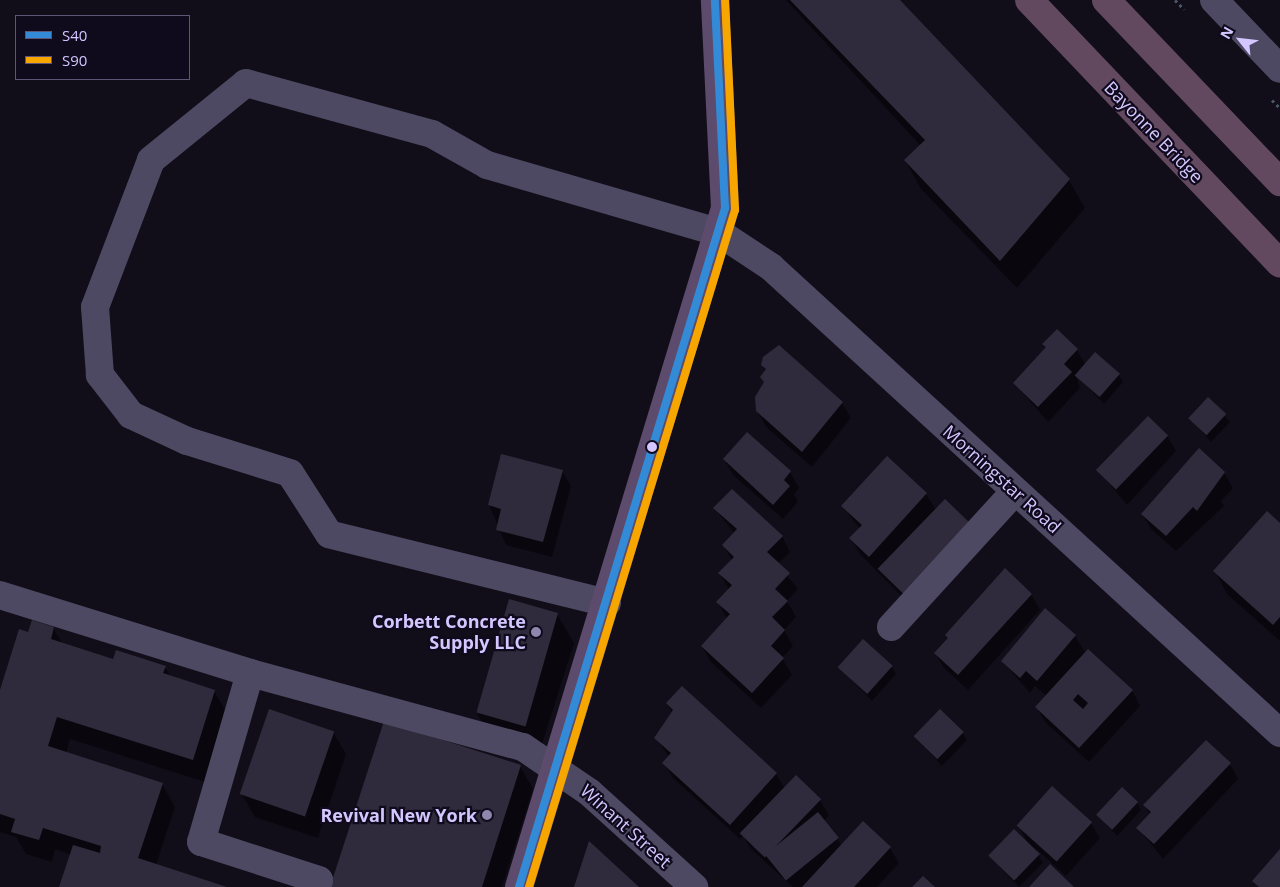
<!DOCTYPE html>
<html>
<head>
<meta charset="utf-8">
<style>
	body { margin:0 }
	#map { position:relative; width:1280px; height:887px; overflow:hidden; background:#110e19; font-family:"Open Sans",sans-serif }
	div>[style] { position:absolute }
	.shadow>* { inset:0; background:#0007 }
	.building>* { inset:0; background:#302b3c; transform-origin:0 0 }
	.path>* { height:3px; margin-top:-1.5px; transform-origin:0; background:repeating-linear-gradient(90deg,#495767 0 2.5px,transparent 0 6.5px) }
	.minor>* { height:28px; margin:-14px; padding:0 14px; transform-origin:14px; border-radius:14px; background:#4d4962 }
	.major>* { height:28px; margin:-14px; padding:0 14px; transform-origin:14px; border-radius:14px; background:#5c4b6c }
	.highway>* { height:28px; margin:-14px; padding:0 14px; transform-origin:14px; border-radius:14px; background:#624960 }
	.bus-1>* { height:8px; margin:-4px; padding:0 4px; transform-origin:4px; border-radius:4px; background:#338bd7 }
	.bus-2>* { height:8px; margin:-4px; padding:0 4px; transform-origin:4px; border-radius:4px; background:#f7a600 }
	.dots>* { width:14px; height:14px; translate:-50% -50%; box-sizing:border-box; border:2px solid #100a1d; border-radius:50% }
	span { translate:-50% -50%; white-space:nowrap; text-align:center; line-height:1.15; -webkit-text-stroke:4.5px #100a1d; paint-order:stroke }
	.street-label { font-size:18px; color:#d4c6ff }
	.poi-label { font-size:18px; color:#d4c6ff; font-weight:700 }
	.right { translate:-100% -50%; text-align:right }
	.legend { position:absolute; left:15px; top:15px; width:175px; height:65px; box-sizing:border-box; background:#100a1d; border:1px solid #5e5577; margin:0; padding:6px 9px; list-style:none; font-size:15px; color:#d4c6ff }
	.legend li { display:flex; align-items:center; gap:10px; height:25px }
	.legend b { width:25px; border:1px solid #5e5577 }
	.north { position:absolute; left:1215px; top:15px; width:50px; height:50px; -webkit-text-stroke:4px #100a1d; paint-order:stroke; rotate:299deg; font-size:14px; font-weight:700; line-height:20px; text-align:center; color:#d4c6ff }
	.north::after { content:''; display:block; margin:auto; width:18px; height:22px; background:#d4c6ff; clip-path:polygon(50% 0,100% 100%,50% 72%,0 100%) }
</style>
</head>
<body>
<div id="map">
	<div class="shadow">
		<div style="clip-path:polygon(786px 0,898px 0,1069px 180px,1085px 208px,1017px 288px,921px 189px,905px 160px,921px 146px)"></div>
		<div style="clip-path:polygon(1044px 344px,1077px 350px,1085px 364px,1119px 375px,1123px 382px,1104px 404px,1076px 375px,1080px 388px,1048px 422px,1014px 383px,1047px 349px)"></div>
		<div style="clip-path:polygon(763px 365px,842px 403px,851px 418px,812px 467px,766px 427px,757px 411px,765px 384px,761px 377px,766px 371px)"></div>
		<div style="clip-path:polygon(1208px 398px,1230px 422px,1211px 442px,1190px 418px)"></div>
		<div style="clip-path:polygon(1167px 436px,1176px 451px,1127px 505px,1099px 471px)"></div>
		<div style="clip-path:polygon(887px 458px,926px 494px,936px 510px,919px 614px,860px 554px,851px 538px,860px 529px,842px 506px)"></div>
		<div style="clip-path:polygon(724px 459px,790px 472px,799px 488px,794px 494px,798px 502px,783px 519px,733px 475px)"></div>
		<div style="clip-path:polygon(562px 471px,571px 486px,552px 557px,506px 545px,489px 505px)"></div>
		<div style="clip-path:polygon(1224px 473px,1233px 488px,1221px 501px,1224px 506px,1176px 551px,1151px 529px,1142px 514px)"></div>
		<div style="clip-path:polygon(715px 509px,782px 536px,790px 552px,778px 564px,798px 589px,787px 601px,796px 617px,784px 630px,793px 646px,782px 658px,792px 675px,761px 708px,711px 662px,702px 647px,727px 619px,718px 602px,729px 590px,720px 574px,732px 561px,724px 546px,735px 534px)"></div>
		<div style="clip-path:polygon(1280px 525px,1280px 641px,1227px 594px,1215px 571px)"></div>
		<div style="clip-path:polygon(1031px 594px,1040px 610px,968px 690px,944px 668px,935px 653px)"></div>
		<div style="clip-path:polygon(1046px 610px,1075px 636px,1086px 654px,1132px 690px,1140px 706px,1089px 762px,1045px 722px,1036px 707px,1046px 696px,1035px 686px,1030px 693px,1002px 661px)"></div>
		<div style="clip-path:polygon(557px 614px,574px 643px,539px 754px,492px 740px,476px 712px)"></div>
		<div style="clip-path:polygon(53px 628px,63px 644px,114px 660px,165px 667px,171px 677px,214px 691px,227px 713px,205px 782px,70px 739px,66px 753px,162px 784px,175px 807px,156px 865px,224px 887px,61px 887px,71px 855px,55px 849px,52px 862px,26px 854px,16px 837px,0 832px,0 694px,29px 633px)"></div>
		<div style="clip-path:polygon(839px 667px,892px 667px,896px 674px,872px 701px)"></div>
		<div style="clip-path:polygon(682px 688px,776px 774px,785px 789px,820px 800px,829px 815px,824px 821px,842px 846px,863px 823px,890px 848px,899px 863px,877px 887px,793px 887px,751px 849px,743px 836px,740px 839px,673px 778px,664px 763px,669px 757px,656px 738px,672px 713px,667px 704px)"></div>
		<div style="clip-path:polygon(333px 732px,346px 754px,318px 838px,255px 817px,242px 795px)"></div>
		<div style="clip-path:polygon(963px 733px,967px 740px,942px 766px,915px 737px)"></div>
		<div style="clip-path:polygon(1230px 764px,1238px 779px,1163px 859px,1138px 828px,1150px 815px,1145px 806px)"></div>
		<div style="clip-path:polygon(520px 766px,533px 789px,502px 887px,332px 887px)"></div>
		<div style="clip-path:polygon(1137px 802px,1141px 810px,1117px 836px,1098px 815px)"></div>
		<div style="clip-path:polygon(1091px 823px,1100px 838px,1066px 876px,1035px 848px,1043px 863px,1019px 887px,990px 856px,1029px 845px,1018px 825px)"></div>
	</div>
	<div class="building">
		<div style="clip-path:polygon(790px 0,900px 0,1070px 179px,1000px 261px,904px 160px,925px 140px)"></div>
		<div style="clip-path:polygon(1057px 329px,1078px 349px,1064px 364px,1072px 372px,1038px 407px,1013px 383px,1046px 347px,1042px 344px)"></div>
		<div style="clip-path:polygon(779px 345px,843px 402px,802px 452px,756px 411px,755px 397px,764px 382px,760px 377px,766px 369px,761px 365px,763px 357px)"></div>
		<div style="left:1095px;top:352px;width:33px;height:31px;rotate:41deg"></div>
		<div style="left:1208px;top:397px;width:25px;height:29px;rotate:43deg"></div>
		<div style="left:1148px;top:416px;width:28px;height:75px;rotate:44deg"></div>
		<div style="clip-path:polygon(747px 432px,791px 471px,784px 480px,790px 486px,773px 505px,723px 459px)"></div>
		<div style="clip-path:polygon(1199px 448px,1225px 472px,1197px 511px,1193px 507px,1166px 536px,1141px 514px)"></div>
		<div style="clip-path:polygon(501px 454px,563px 470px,543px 542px,496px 530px,501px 509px,488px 505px)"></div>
		<div style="clip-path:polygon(887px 456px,927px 493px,869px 557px,849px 538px,862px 525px,841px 506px)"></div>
		<div style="clip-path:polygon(732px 489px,783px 536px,767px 552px,790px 573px,775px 589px,788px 601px,772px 617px,785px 630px,771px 646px,784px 658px,752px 693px,701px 646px,730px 614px,716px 602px,732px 585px,718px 573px,734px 557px,722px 545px,737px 529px,713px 508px)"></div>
		<div style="left:945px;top:499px;width:43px;height:97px;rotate:44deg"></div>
		<div style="clip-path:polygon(1267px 511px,1280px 523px,1280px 617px,1273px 625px,1213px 571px)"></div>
		<div style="clip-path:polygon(1005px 568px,1032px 594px,958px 675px,934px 653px,948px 638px,945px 635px)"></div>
		<div style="left:509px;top:599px;width:51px;height:118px;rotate:16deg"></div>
		<div style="clip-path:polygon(1045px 608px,1076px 635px,1037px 681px,1026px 671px,1020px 678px,1001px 661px)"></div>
		<div style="clip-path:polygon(32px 620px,54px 627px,51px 639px,113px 659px,116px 650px,166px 666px,163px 673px,215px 690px,193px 760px,57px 717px,48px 746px,163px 783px,138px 858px,227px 887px,59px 887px,73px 845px,100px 853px,101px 846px,43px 828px,39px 840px,11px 832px,15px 819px,0 814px,0 690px,19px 629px,28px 632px)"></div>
		<div style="left:863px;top:639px;width:40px;height:38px;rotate:42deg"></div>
		<div style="clip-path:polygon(evenodd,1088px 649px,1133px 690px,1079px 748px,1035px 707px,1088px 649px,1078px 694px,1088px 703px,1083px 709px,1073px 700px,1078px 694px)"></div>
		<div style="clip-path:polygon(682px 686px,777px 773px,730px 825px,662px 763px,671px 753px,654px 738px,673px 710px,666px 703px)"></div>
		<div style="left:269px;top:709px;width:69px;height:90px;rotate:19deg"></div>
		<div style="left:940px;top:709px;width:33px;height:38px;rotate:44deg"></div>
		<div style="clip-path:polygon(384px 721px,521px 765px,482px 887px,330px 887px)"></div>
		<div style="clip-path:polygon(1206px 740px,1231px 763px,1154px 844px,1136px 828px,1151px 812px,1143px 805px)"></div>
		<div style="left:796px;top:775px;width:35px;height:81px;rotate:44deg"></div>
		<div style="left:1052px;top:786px;width:54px;height:53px;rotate:42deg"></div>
		<div style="left:1122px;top:787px;width:22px;height:38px;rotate:43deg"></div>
		<div style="left:818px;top:812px;width:33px;height:68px;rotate:51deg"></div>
		<div style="clip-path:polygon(863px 821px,891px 847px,854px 887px,802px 887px)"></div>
		<div style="left:1014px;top:829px;width:36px;height:37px;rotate:44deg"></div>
		<div style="clip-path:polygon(589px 841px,639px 887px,574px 887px)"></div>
		<div style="clip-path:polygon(1280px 849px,1280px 887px,1259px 887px,1252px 881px)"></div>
		<div style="clip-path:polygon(1050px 864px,1074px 887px,1029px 887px)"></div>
		<div style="clip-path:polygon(923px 876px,935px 887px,912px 887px)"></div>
	</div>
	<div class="path">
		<div style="left:1175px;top:0;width:13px;rotate:45deg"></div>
		<div style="left:1272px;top:100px;width:11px;rotate:45deg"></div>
	</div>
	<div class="minor">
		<div style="left:1214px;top:0;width:95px;rotate:46.3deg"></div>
		<div style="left:0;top:595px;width:262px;rotate:17.3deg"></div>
		<div style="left:607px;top:603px;width:286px;rotate:-166.1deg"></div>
		<div style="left:329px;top:534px;width:72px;rotate:-122.6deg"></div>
		<div style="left:290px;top:473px;width:108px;rotate:-162.7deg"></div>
		<div style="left:187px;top:441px;width:62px;rotate:-155.1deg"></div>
		<div style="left:131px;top:415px;width:51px;rotate:-127.8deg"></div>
		<div style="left:100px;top:375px;width:68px;rotate:-94.2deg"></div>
		<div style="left:95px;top:307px;width:157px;rotate:-69.1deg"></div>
		<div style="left:151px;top:160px;width:122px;rotate:-39deg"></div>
		<div style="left:246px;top:83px;width:193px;rotate:15.3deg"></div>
		<div style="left:432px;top:134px;width:63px;rotate:29.4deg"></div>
		<div style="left:487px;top:165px;width:241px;rotate:16.2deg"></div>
		<div style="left:718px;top:232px;width:64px;rotate:33.4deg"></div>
		<div style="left:771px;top:267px;width:690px;rotate:42.47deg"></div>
		<div style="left:891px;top:627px;width:184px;rotate:-47.6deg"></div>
		<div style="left:317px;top:887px;width:7px;rotate:-74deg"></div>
		<div style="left:319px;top:880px;width:124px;rotate:-162.1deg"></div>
		<div style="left:201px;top:842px;width:176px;rotate:-73.8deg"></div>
		<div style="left:250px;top:673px;width:283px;rotate:15.2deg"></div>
		<div style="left:523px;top:747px;width:80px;rotate:34.3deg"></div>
		<div style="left:589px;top:792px;width:142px;rotate:42.1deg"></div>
	</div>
	<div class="major">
		<div style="left:519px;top:887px;width:710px;rotate:-73.12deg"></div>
		<div style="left:725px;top:208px;width:208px;rotate:-92.8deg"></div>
	</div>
	<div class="highway">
		<div style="left:1029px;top:0;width:364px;rotate:46.4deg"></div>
		<div style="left:1106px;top:0;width:252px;rotate:46.3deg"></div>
	</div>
	<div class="bus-1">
		<div style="left:519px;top:887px;width:710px;rotate:-73.12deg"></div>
		<div style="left:725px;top:208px;width:208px;rotate:-92.8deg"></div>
	</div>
	<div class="bus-2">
		<div style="left:529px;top:887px;width:708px;rotate:-73.08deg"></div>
		<div style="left:735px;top:210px;width:210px;rotate:-92.7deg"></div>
	</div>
	<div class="dots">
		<div style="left:652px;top:447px;background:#d4c6ff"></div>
		<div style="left:536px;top:632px;background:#9086ae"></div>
		<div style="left:487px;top:815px;background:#9086ae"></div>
	</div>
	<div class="street-label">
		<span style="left:1154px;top:132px;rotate:46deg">Bayonne Bridge</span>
		<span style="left:1002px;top:479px;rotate:42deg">Morningstar Road</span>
		<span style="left:626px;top:826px;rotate:42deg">Winant Street</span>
	</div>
	<div class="poi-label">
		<span class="right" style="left:526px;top:632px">Corbett Concrete<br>Supply LLC</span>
		<span class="right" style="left:477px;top:815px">Revival New York</span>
	</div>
	<ul class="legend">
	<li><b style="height:6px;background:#338bd7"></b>S40</li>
	<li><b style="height:6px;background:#f7a600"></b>S90</li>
	</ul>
	<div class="north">N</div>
</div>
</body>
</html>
